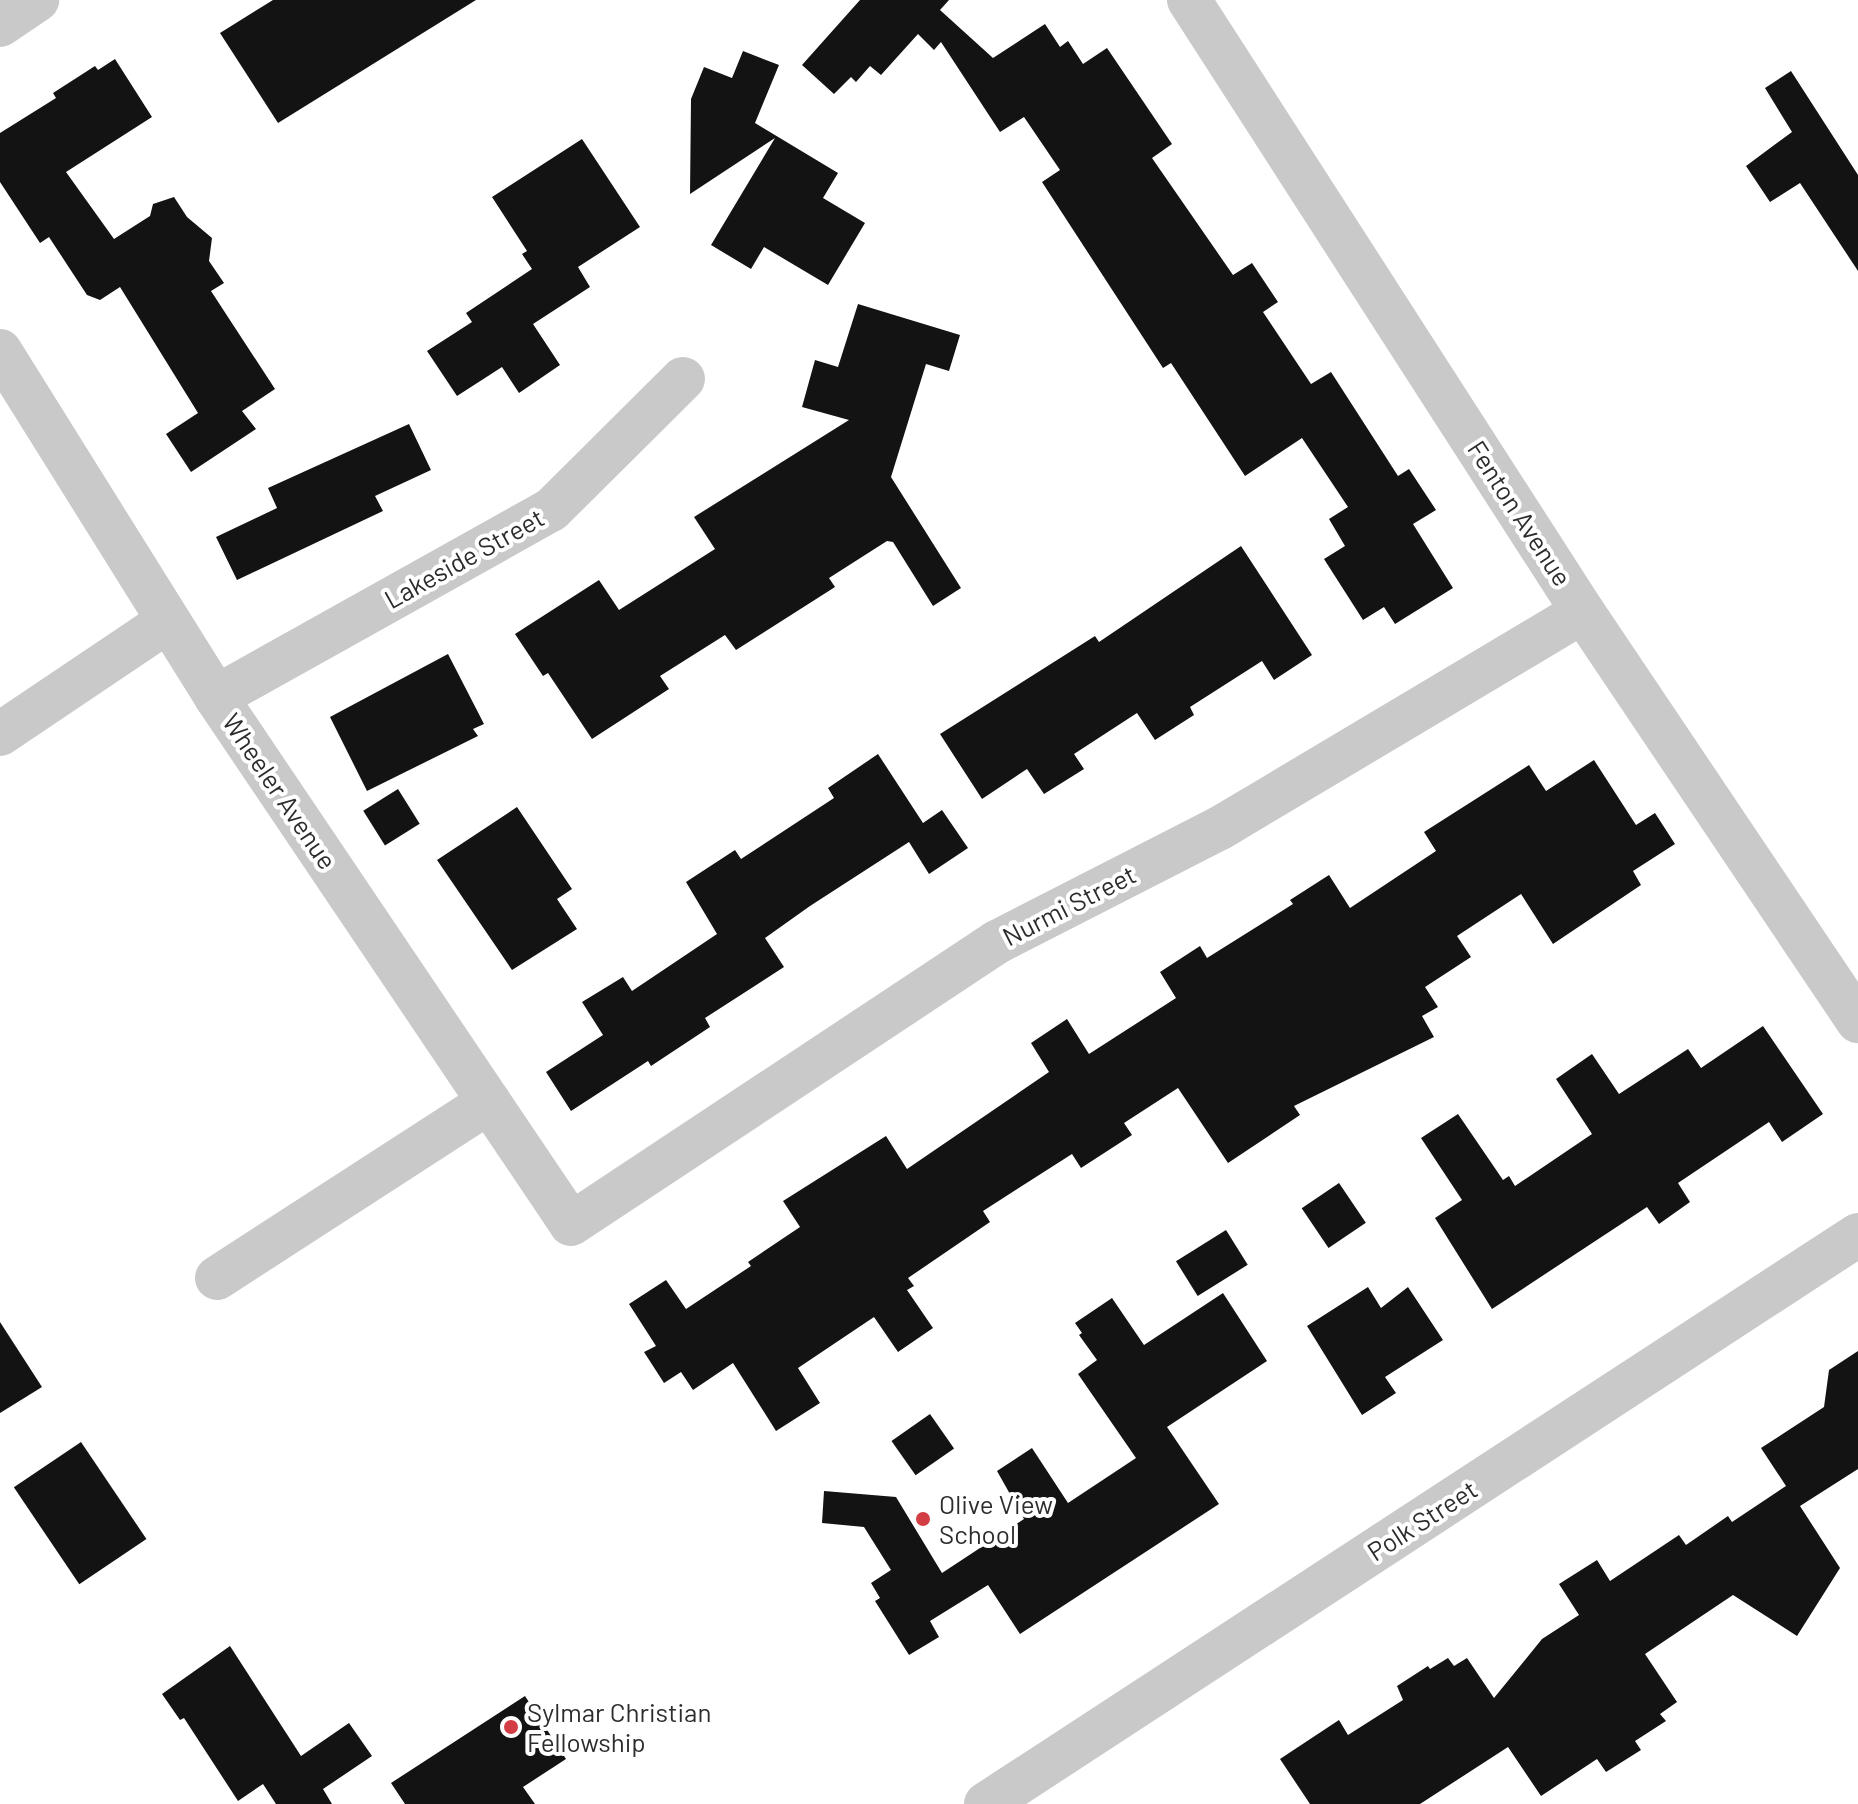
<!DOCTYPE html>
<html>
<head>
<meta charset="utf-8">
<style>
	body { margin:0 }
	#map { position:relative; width:1858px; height:1804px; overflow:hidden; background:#fff; font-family:Barlow,sans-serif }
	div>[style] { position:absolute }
	.building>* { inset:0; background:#131313; transform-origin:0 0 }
	.minor>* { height:44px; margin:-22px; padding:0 22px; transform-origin:22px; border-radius:22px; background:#c9c9c9 }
	.tertiary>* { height:44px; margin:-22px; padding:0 22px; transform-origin:22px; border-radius:22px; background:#c9c9c9 }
	.dots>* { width:22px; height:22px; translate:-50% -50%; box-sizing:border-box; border:4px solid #fff; border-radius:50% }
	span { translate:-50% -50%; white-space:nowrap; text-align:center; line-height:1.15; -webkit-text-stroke:8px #fff; paint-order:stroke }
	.street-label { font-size:26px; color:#2c2c2c }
	.poi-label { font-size:26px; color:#2c2c2c }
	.left { translate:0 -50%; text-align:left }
</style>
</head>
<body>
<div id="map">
	<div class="building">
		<div style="clip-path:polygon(273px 0,476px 0,278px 123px,220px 33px)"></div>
		<div style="clip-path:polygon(860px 0,949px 0,940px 10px,993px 58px,1045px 24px,1060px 47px,1068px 41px,1083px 64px,1107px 48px,1172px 144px,1152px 158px,1233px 275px,1252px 263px,1278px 302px,1263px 312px,1311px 384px,1331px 372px,1398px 476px,1409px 469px,1436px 510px,1413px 524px,1453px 588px,1395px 624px,1384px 607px,1363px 620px,1324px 559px,1345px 546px,1329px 519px,1348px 507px,1302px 438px,1245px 476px,1171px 363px,1163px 368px,1042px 182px,1060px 170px,1024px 117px,1000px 132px,941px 42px,934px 50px,918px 34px,881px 75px,870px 66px,856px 82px,851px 77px,834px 94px,802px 65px)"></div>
		<div style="clip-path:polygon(743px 51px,779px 65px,755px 123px,838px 173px,823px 198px,865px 223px,828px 285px,764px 247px,751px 269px,711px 245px,775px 138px,690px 194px,691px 99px,704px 67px,732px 78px)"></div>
		<div style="clip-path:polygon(115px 59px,152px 117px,66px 172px,114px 239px,150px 216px,153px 204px,174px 197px,187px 217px,212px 238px,209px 261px,224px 283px,211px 291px,275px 389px,242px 411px,256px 429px,191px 472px,166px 434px,198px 413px,120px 287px,100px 300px,87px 295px,49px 237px,40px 243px,0 182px,0 133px,56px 98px,53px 93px,95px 66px,98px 70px)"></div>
		<div style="clip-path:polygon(1791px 71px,1858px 175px,1858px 271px,1800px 183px,1770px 202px,1746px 166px,1792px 132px,1765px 88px)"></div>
		<div style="clip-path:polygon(582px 139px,640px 227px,578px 267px,590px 287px,533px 324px,560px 365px,519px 393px,502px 367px,457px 396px,427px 351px,472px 322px,466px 313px,532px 269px,522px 254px,527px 251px,492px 197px)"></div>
		<div style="clip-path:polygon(858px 304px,960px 335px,949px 371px,926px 364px,891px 477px,961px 588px,933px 606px,893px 542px,887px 541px,829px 578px,835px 587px,736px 650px,725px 635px,660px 676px,669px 689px,592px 739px,548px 673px,543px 676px,515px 634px,599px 580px,619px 610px,715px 549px,694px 517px,849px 420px,802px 407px,815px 360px,838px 367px)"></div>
		<div style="clip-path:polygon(409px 424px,431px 470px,375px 496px,383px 511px,237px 580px,216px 537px,277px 508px,268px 488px)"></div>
		<div style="clip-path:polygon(1241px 546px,1312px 655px,1274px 680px,1262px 661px,1190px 707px,1194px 715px,1155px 740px,1137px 713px,1074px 754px,1084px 769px,1044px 794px,1027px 769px,982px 799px,940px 734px,1095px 636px,1099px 642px)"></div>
		<div style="clip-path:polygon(448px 654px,484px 724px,473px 729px,478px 736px,367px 791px,330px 717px)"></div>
		<div style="clip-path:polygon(878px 754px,923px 823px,942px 810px,968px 848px,929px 874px,909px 842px,810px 906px,765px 938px,784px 967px,705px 1018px,710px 1027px,651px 1066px,648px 1061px,571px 1111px,546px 1072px,603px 1035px,582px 1002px,623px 977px,632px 991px,717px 934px,686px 882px,735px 850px,741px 859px,834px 798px,828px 788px)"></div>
		<div style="clip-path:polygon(1594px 760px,1636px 825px,1655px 813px,1675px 844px,1633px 871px,1641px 885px,1553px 944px,1521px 894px,1457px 936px,1471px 957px,1425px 987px,1438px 1007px,1422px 1016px,1434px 1037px,1294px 1106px,1300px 1115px,1228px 1163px,1178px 1088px,1124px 1123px,1132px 1135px,1081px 1168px,1072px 1154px,983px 1211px,990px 1222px,908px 1278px,914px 1286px,907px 1290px,933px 1328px,898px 1352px,874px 1317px,798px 1368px,820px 1403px,776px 1431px,733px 1363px,693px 1390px,681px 1372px,664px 1383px,644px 1352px,656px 1346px,629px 1304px,666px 1280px,686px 1309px,751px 1266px,748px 1262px,800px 1227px,783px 1201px,886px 1136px,907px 1169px,1049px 1072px,1031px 1043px,1067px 1019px,1089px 1054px,1176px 998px,1160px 972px,1200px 946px,1207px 958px,1293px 904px,1290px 900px,1329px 875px,1350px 908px,1436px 851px,1424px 832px,1529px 765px,1546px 791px)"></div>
		<div style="left:398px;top:789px;width:41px;height:41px;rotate:58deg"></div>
		<div style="clip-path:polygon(517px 807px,572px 889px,557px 899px,577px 929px,512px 970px,437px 860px)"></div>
		<div style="clip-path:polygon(1763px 1026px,1823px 1114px,1782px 1142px,1769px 1122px,1678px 1183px,1690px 1202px,1659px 1224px,1647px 1207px,1492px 1309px,1435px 1218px,1462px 1200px,1421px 1138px,1458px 1114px,1503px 1180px,1509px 1176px,1515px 1186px,1592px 1134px,1556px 1079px,1592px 1054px,1619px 1094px,1688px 1049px,1701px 1068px)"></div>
		<div style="left:1339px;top:1183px;width:48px;height:45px;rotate:56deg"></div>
		<div style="left:1226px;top:1230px;width:41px;height:59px;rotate:58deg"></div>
		<div style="clip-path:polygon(1368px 1287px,1381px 1308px,1408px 1287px,1443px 1340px,1385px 1377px,1396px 1393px,1362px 1415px,1307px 1326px)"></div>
		<div style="clip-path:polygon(1223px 1293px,1267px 1361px,1167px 1427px,1219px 1504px,1020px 1634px,988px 1585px,930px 1621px,939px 1637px,909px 1655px,875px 1601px,880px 1598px,871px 1583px,891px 1570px,864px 1527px,822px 1523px,824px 1491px,896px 1497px,942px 1573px,1024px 1519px,997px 1471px,1032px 1448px,1068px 1503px,1136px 1458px,1078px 1374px,1097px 1360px,1079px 1335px,1082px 1333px,1075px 1323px,1112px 1298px,1144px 1345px)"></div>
		<div style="clip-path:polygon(0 1322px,42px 1387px,0 1413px)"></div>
		<div style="clip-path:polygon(1858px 1351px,1858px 1469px,1800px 1506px,1840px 1568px,1797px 1636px,1733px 1595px,1645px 1654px,1677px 1702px,1660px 1714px,1666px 1721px,1635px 1741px,1641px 1750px,1606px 1772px,1597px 1759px,1541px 1796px,1508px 1747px,1420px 1804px,1310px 1804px,1280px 1759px,1339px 1720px,1348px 1735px,1403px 1700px,1397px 1686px,1428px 1666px,1430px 1669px,1448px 1658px,1454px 1666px,1467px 1658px,1494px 1698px,1542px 1639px,1579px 1615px,1559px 1584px,1597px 1560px,1610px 1581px,1679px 1535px,1686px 1545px,1728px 1516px,1732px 1522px,1786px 1486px,1761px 1448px,1824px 1407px,1829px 1370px)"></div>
		<div style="left:930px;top:1414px;width:42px;height:47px;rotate:55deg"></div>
		<div style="left:81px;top:1442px;width:117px;height:81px;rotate:56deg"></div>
		<div style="clip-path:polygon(230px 1646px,301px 1756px,349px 1723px,372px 1756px,323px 1789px,332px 1804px,276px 1804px,263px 1784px,238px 1801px,184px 1718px,180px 1720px,162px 1694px)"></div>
		<div style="clip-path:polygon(525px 1696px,566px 1759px,523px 1787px,535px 1804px,405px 1804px,391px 1783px)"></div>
	</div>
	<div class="minor">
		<div style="left:1189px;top:0;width:728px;rotate:57.23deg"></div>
		<div style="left:1583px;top:612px;width:493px;rotate:56.1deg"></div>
		<div style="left:0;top:25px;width:45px;rotate:-34deg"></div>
		<div style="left:0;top:351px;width:408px;rotate:58deg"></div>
		<div style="left:216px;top:697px;width:635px;rotate:56.03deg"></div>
		<div style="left:571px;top:1224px;width:511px;rotate:-33.5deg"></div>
		<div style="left:997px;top:942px;width:250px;rotate:-27.1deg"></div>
		<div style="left:1220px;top:828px;width:422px;rotate:-30.8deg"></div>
		<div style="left:216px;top:697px;width:384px;rotate:-29.2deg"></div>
		<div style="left:551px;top:510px;width:186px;rotate:-44.8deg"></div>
		<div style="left:0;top:734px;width:202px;rotate:-33.9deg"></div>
		<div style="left:217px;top:1278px;width:324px;rotate:-32.9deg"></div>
	</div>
	<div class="tertiary">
		<div style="left:986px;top:1804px;width:1041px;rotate:-33.13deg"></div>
	</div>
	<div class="dots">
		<div style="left:923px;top:1519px;background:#d33d44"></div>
		<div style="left:511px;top:1727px;background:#d33d44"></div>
	</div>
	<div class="street-label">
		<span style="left:1520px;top:513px;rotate:57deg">Fenton Avenue</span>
		<span style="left:464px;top:558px;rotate:-29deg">Lakeside Street</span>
		<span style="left:280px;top:791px;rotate:56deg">Wheeler Avenue</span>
		<span style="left:1069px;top:905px;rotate:-27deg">Nurmi Street</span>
		<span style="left:1422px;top:1520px;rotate:-33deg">Polk Street</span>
	</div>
	<div class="poi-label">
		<span class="left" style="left:939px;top:1519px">Olive View<br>School</span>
		<span class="left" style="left:527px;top:1727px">Sylmar Christian<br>Fellowship</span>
	</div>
</div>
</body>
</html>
